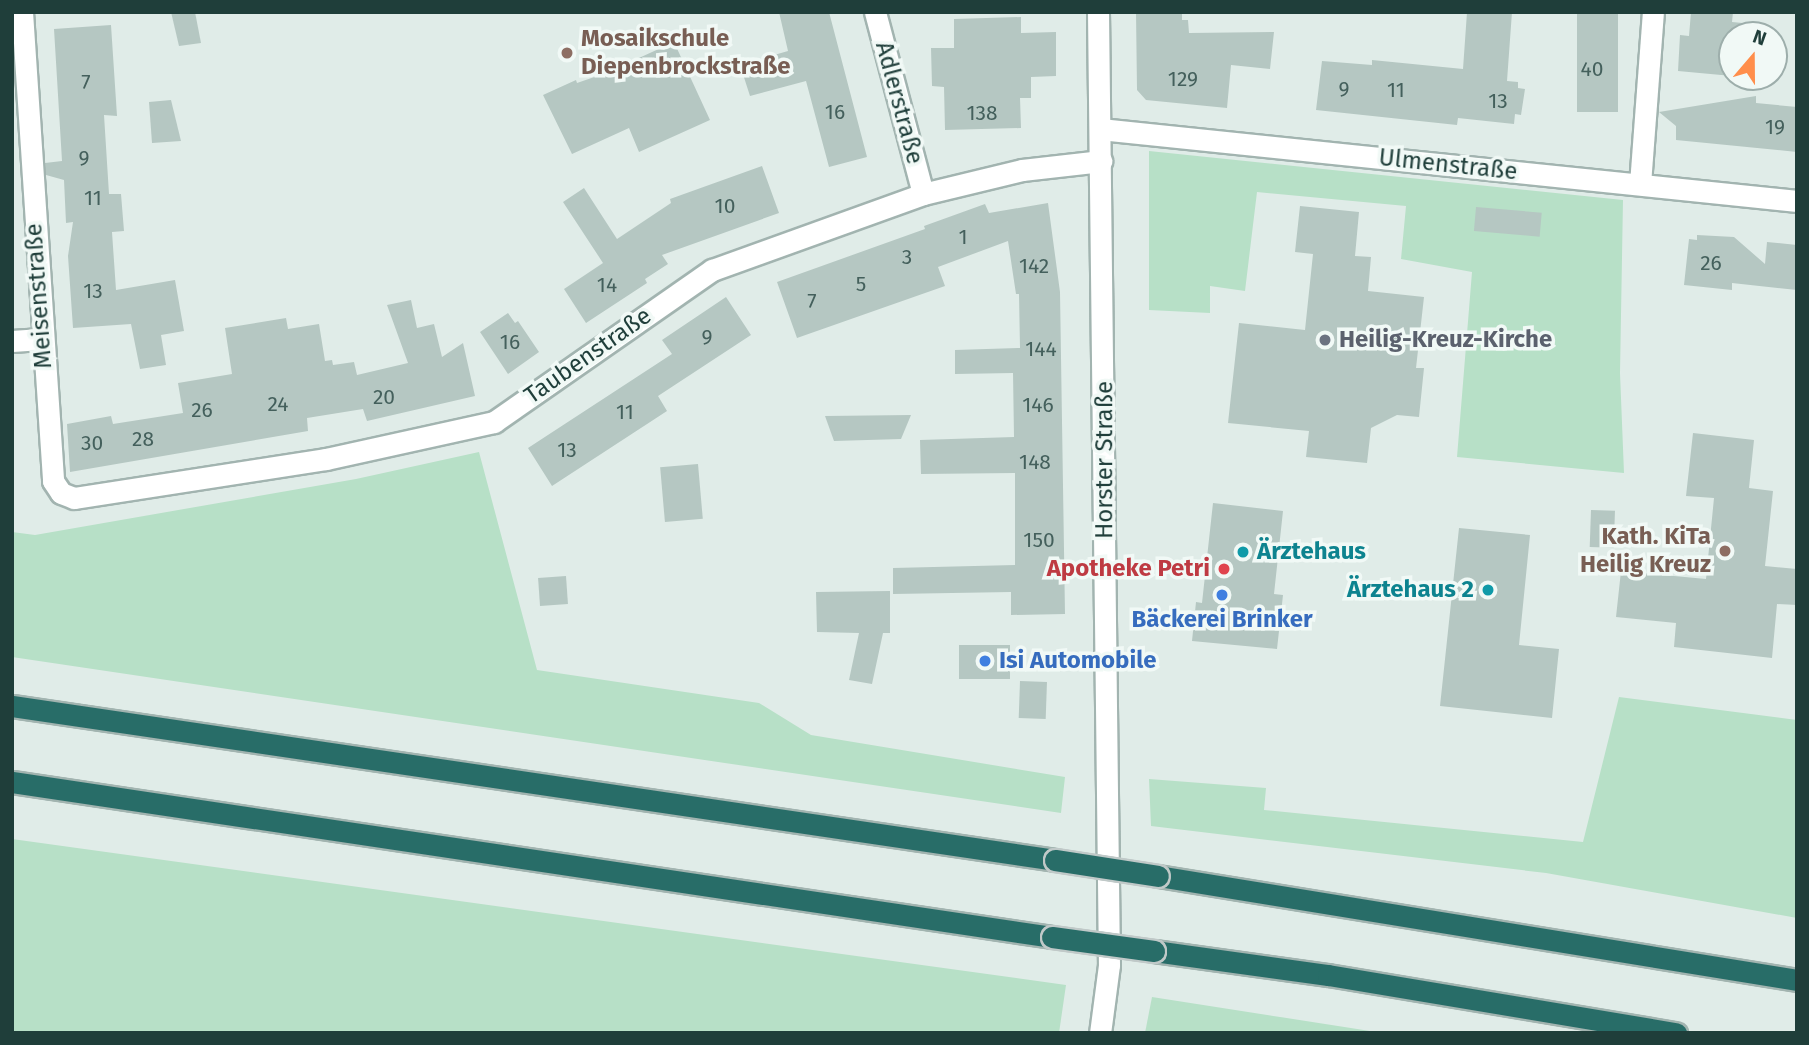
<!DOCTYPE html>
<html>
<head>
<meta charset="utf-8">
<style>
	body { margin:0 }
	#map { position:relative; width:1809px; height:1045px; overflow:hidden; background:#e0ece8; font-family:"Fira Sans",sans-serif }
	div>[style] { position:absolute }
	.green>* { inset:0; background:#b7e0c7 }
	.building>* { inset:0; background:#b5c7c2; transform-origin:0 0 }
	.roads { filter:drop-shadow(2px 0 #a2b4b0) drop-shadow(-2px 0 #a2b4b0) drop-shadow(0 2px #a2b4b0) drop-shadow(0 -2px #a2b4b0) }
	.street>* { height:21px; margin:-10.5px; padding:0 10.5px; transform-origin:10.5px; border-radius:10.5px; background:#fff }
	.secondary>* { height:21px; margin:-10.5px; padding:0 10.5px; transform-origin:10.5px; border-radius:10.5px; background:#fff }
	.highway>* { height:21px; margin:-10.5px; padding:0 10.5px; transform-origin:10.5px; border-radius:10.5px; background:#286d68 }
	.bridges { filter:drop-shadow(2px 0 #c0c9c8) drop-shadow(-2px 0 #c0c9c8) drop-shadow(0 2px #c0c9c8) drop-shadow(0 -2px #c0c9c8) }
	.highway-bridge>* { height:21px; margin:-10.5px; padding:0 10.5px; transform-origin:10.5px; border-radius:10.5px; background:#286d68 }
	.dots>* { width:19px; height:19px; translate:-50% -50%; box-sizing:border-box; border:4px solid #f1f9f6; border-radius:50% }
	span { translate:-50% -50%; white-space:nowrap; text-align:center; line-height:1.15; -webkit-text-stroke:7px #f1f9f6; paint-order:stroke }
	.number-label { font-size:21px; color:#44605c }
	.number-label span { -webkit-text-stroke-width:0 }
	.education-label { font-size:24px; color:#785e54; font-weight:700 }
	.left { translate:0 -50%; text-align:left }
	.right { translate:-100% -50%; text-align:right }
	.street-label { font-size:24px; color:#1f3e3a }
	.worship-label { font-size:24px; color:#5b616d; font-weight:700 }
	.culture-label { font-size:24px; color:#0d838f; font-weight:700 }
	.health-label { font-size:24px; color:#be3a42; font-weight:700 }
	.shop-label { font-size:24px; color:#366cbe; font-weight:700 }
	.frame { position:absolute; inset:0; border:14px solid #1f3e3a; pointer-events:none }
	.north { position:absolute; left:1718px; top:21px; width:70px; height:70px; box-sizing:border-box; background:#f1f9f6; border:2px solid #9daeab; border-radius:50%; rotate:20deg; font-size:19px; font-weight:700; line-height:28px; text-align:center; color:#1f3e3a }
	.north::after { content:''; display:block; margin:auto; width:24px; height:32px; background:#ff8e4b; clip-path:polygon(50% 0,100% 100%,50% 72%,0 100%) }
</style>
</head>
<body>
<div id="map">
	<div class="green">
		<div style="clip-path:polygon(1149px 151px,1623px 200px,1620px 373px,1624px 473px,1457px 457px,1472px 272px,1401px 259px,1406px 206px,1257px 192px,1245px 291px,1210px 286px,1210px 313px,1149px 310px)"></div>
		<div style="clip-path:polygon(479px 452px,537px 670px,759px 703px,811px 735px,1065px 777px,1061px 813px,12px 657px,12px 532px,35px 535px,356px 479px)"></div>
		<div style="clip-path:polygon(1619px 697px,1797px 720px,1797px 918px,1546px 873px,1151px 826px,1149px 779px,1266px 788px,1264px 810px,1583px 842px)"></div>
		<div style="clip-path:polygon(12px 839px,1066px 985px,1059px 1033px,12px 1033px)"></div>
		<div style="clip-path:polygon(1152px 997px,1370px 1031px,1381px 1033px,1145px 1033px)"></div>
	</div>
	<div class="building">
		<div style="clip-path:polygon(171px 12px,195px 12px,201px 43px,179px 46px)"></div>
		<div style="clip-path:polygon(779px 12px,829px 12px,867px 157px,829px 167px,806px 81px,750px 96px,740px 65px,788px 51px)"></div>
		<div style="clip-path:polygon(1136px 12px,1182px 12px,1182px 20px,1188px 20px,1189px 33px,1274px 32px,1270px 69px,1231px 65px,1227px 108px,1146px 100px,1137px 90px)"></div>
		<div style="clip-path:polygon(1467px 12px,1512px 12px,1507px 81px,1518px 82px,1518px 88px,1525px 89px,1521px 115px,1515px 114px,1514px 124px,1458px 118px,1457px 125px,1316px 110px,1322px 61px,1372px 65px,1372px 60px,1463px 69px)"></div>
		<div style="left:1577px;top:12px;width:41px;height:100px"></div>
		<div style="clip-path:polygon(1691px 12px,1733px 12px,1732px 22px,1753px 24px,1752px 35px,1732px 35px,1732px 76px,1678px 71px,1680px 35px,1689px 36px)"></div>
		<div style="clip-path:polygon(1021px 17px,1021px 33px,1056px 32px,1056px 76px,1031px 77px,1031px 98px,1020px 98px,1021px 128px,945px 130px,944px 87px,932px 86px,931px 48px,954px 48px,954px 19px)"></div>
		<div style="clip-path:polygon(111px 25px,117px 116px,104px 115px,109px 194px,121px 194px,124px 231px,112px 232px,116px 290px,175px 280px,184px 331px,161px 335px,166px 365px,140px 369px,131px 324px,73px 328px,68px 256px,73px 222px,66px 223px,64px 180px,46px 175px,45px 163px,62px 161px,54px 29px)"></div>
		<div style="clip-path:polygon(674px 42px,710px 120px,639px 152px,629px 128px,572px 154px,543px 95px,576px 80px,577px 83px,606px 73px)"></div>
		<div style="clip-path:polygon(1756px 96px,1756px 103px,1797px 107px,1797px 152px,1676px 140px,1676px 126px,1659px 112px)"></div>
		<div style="clip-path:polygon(171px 100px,181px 141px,152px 143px,149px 102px)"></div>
		<div style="clip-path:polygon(762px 166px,779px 213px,662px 255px,668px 264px,645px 279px,647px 283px,586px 323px,564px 289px,603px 263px,563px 202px,584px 188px,617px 239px,671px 203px,670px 199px)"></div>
		<div style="clip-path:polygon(1048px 203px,1060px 292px,1065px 614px,1011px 615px,1011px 592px,893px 594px,893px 568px,1015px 565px,1015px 473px,921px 474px,920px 440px,1014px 437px,1013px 373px,955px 374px,955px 350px,1020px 348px,1019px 294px,1016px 294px,1008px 241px,938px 267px,945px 286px,797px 338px,777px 282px,925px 229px,924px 226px,985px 204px,989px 213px)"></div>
		<div style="clip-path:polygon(1300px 206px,1359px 212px,1355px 256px,1371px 257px,1368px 291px,1424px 297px,1416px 368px,1424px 368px,1419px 417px,1397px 415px,1371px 428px,1367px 463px,1306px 457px,1309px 431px,1228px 423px,1239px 323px,1305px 330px,1313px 254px,1295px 252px)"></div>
		<div style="left:1476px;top:207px;width:66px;height:24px;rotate:5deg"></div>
		<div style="clip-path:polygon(1697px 235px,1734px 237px,1765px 264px,1767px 242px,1797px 245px,1797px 290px,1732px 283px,1732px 290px,1684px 285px,1689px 239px,1697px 240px)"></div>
		<div style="clip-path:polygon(726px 297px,751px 335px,658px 396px,667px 411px,552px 486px,528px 448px,672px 354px,662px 340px)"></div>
		<div style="clip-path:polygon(411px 300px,417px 328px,434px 324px,442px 357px,463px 343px,475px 396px,367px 421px,363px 409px,307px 418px,308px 431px,70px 472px,67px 424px,111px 416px,113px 424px,183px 413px,178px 383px,232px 374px,225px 328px,286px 318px,288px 329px,319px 324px,325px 361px,332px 360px,333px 365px,354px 362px,357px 375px,408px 363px,387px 305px)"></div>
		<div style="clip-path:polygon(508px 313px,515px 323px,518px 321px,539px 352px,508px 374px,480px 332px)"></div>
		<div style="clip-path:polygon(911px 415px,901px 439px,834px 441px,825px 416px)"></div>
		<div style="clip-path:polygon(1693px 433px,1754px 440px,1749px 488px,1773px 491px,1765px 566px,1797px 569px,1797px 605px,1777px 604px,1772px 658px,1674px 647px,1676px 623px,1616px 617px,1621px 571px,1706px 579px,1714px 498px,1686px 496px)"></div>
		<div style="left:698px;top:464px;width:55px;height:38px;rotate:85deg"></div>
		<div style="clip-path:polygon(1213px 503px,1283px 511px,1274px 594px,1283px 595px,1277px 649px,1192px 641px,1196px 602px,1202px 603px)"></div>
		<div style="left:1591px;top:510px;width:24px;height:37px;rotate:2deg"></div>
		<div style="clip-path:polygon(1459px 528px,1530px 535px,1519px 645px,1559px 649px,1552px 718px,1440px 706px)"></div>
		<div style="left:566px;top:576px;width:28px;height:28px;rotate:86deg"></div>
		<div style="clip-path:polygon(890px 591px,890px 633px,883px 633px,872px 684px,849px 680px,859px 633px,817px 632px,816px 592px)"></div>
		<div style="left:1010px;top:645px;width:34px;height:51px;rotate:90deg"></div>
		<div style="left:1020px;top:681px;width:27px;height:37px;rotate:2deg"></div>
	</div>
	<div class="roads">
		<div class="street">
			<div style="left:22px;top:12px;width:470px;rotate:86.2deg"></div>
			<div style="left:53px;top:481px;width:14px;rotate:56deg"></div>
			<div style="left:61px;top:493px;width:14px;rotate:21deg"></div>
			<div style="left:74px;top:498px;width:255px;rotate:-8.8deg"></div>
			<div style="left:326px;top:459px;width:172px;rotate:-12.4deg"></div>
			<div style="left:494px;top:422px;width:266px;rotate:-34.9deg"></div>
			<div style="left:712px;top:270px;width:224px;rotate:-19.8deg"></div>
			<div style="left:923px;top:194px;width:102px;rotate:-13.6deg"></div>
			<div style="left:1022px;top:170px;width:80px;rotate:-6.5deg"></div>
			<div style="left:875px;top:12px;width:188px;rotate:75.2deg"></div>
			<div style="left:1100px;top:129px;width:701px;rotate:5.9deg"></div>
			<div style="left:1640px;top:184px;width:172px;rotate:-85.7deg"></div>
			<div style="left:12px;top:341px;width:29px;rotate:-4deg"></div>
		</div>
		<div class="secondary">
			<div style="left:1098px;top:12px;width:953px;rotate:89.34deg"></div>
			<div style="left:1109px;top:965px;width:69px;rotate:97.5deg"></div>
		</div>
		<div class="highway">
			<div style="left:12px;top:706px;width:1054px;rotate:8.4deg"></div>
			<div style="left:12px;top:782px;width:1051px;rotate:8.48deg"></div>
			<div style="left:1158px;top:876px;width:647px;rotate:9.24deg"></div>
			<div style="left:1154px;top:951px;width:176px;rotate:7.9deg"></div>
			<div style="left:1328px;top:975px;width:353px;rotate:9.5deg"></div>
		</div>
	</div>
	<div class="bridges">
		<div class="highway-bridge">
			<div style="left:1055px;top:860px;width:104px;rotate:8.8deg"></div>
			<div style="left:1052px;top:937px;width:103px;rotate:7.8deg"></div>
		</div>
	</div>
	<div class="dots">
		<div style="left:567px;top:53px;background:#8d6e63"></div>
		<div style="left:1325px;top:340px;background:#6b7280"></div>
		<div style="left:1725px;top:551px;background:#8d6e63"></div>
		<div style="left:1243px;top:552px;background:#0f9aa8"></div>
		<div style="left:1224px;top:569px;background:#e0444e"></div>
		<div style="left:1488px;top:590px;background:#0f9aa8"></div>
		<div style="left:1222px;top:595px;background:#3f7fe0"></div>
		<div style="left:985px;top:661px;background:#3f7fe0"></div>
	</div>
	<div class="number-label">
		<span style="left:1592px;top:69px">40</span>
		<span style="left:1183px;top:79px">129</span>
		<span style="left:86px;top:82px">7</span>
		<span style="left:1344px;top:89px">9</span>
		<span style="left:1396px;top:90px">11</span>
		<span style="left:1498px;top:101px">13</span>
		<span style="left:835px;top:112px">16</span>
		<span style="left:982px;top:113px">138</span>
		<span style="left:1775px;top:127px">19</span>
		<span style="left:84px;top:158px">9</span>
		<span style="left:93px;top:198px">11</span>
		<span style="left:725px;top:206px">10</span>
		<span style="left:963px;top:237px">1</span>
		<span style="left:907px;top:257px">3</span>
		<span style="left:1711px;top:263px">26</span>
		<span style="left:1034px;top:266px">142</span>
		<span style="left:861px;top:284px">5</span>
		<span style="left:607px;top:285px">14</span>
		<span style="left:93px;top:291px">13</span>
		<span style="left:812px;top:301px">7</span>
		<span style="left:707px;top:337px">9</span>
		<span style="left:510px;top:342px">16</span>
		<span style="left:1041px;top:349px">144</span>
		<span style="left:384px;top:397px">20</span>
		<span style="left:278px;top:404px">24</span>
		<span style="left:1038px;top:405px">146</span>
		<span style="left:202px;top:410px">26</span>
		<span style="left:625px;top:412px">11</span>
		<span style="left:143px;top:439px">28</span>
		<span style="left:92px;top:443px">30</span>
		<span style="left:567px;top:450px">13</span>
		<span style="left:1035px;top:462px">148</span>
		<span style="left:1039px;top:540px">150</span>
	</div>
	<div class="education-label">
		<span class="left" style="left:581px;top:53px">Mosaikschule<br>Diepenbrockstraße</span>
		<span class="right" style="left:1711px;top:551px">Kath. KiTa<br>Heilig Kreuz</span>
	</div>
	<div class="street-label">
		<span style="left:899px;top:103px;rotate:75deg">Adlerstraße</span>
		<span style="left:1448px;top:165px;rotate:6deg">Ulmenstraße</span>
		<span style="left:39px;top:296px;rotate:-94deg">Meisenstraße</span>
		<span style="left:588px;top:356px;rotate:-35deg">Taubenstraße</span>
		<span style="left:1105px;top:460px;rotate:-90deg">Horster Straße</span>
	</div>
	<div class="worship-label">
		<span class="left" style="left:1339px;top:340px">Heilig-Kreuz-Kirche</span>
	</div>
	<div class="culture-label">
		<span class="left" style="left:1257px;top:552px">Ärztehaus</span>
		<span class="right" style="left:1474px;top:590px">Ärztehaus 2</span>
	</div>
	<div class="health-label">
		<span class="right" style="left:1210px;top:569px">Apotheke Petri</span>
	</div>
	<div class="shop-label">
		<span style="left:1222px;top:620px">Bäckerei Brinker</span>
		<span class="left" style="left:999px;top:661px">Isi Automobile</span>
	</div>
	<div class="frame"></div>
	<div class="north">N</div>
</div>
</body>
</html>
